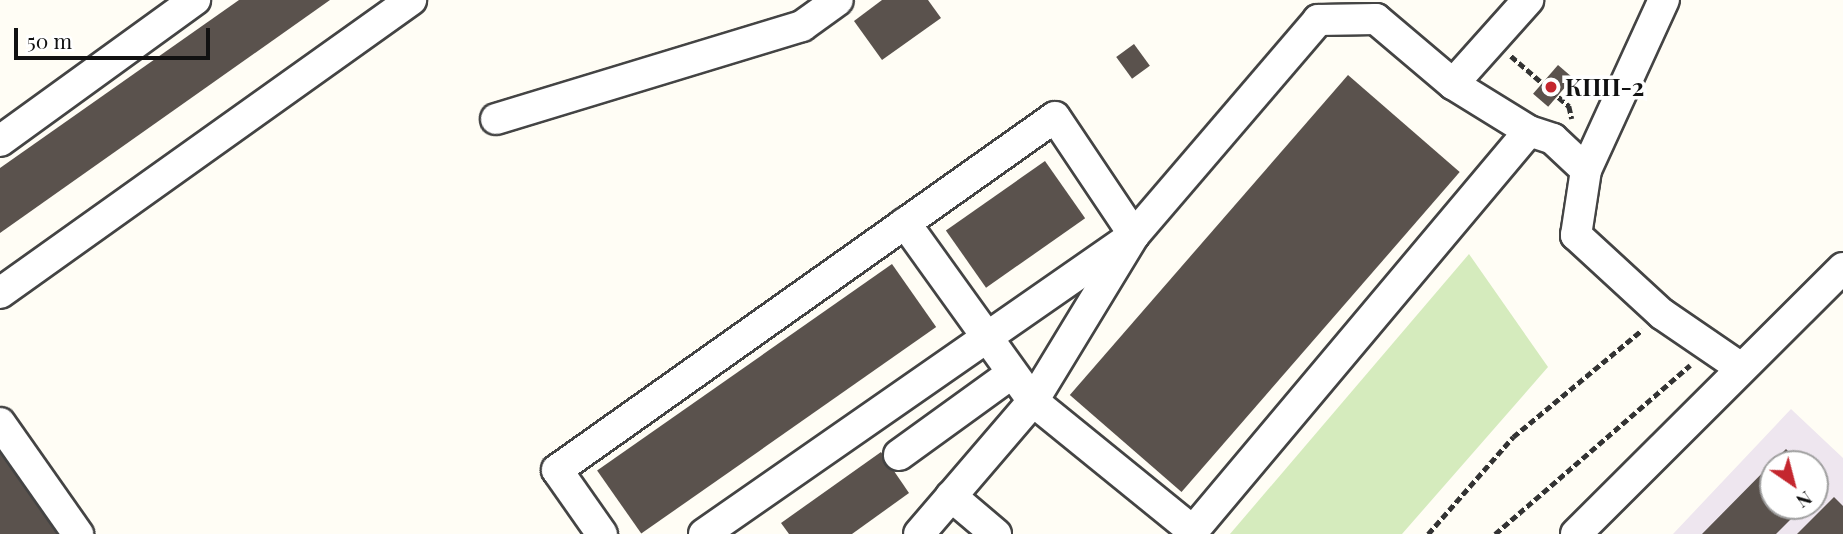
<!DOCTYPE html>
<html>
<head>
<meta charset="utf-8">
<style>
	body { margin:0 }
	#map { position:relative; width:1843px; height:534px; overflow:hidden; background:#fffdf5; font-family:"Playfair Display",serif }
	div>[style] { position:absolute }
	.industrial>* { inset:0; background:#eee6ef }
	.green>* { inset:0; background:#d5ebbd }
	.building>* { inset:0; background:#5a524d; transform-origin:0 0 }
	.path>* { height:4.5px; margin-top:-2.25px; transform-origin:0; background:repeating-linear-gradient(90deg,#333 0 7px,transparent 0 10.5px) }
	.roads { filter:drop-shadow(2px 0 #444) drop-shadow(-2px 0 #444) drop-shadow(0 2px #444) drop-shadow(0 -2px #444) }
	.minor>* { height:30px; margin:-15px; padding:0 15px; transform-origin:15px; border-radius:15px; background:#fff }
	.dots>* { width:19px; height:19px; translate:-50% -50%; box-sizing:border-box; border:4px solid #fff; border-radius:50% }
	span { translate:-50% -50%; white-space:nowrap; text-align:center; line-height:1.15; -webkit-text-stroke:7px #fff; paint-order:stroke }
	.poi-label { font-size:24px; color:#111; font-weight:700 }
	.left { translate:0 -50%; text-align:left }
	.north { position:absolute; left:1759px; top:450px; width:70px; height:70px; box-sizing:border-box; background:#fff; border:2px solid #a0a0a0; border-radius:50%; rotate:145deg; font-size:19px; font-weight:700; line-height:28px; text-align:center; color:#111 }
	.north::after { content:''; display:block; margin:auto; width:24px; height:32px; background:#c4262e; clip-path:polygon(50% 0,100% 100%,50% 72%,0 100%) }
	.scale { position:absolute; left:14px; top:28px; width:196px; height:32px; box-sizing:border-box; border:4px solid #111; border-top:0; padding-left:9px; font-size:21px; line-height:24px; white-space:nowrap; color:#111; -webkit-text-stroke:5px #fff; paint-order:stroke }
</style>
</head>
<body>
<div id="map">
	<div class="industrial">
		<div style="clip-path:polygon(evenodd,1791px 409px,1843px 458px,1843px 534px,1673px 534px,1791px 409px,1773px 464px,1815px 464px,1815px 506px,1773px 506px,1773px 464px)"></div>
	</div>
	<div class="green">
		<div style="clip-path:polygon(1469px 254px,1548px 367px,1402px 534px,1230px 534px)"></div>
	</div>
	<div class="building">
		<div style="clip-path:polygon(239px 0,330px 0,0 233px,0 168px)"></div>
		<div style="clip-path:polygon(882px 0,928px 0,941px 18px,882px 60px,854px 21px)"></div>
		<div style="left:1134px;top:44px;width:27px;height:22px;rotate:54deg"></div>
		<div style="left:1558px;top:65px;width:20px;height:38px;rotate:41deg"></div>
		<div style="left:1348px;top:75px;width:148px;height:424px;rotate:41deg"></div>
		<div style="left:1045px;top:161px;width:70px;height:121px;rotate:55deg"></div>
		<div style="left:892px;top:264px;width:77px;height:360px;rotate:55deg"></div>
		<div style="clip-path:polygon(0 444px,64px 534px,0 534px)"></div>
		<div style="clip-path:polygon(1786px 449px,1801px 464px,1773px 464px,1773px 506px,1804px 506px,1776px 534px,1702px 534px)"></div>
		<div style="clip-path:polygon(881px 452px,909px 493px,852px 534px,789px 534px,781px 523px)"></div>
		<div style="clip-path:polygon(1815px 478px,1823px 486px,1815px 495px)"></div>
		<div style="clip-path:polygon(1834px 497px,1843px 506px,1843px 534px,1797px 534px)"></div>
	</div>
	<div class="path">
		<div style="left:1511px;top:56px;width:77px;rotate:40.8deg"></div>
		<div style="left:1569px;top:106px;width:13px;rotate:77deg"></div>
		<div style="left:1428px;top:534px;width:129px;rotate:-48.8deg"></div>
		<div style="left:1513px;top:437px;width:168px;rotate:-39.7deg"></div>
		<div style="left:1495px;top:534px;width:258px;rotate:-40.9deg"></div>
	</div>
	<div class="roads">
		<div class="minor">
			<div style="left:496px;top:119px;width:320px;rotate:-16.9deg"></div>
			<div style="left:802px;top:26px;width:44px;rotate:-35.8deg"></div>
			<div style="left:1529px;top:131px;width:25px;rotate:18deg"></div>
			<div style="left:1553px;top:139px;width:45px;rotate:43.2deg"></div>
			<div style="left:1586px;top:170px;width:187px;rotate:-65.4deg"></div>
			<div style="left:0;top:141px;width:241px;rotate:-35.9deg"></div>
			<div style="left:1586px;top:170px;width:66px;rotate:98.7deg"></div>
			<div style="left:1576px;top:235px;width:117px;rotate:42.6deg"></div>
			<div style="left:1662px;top:314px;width:96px;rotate:34.4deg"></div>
			<div style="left:905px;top:223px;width:219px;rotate:54.3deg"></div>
			<div style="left:1033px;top:401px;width:206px;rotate:39.1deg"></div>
			<div style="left:1193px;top:531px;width:522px;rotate:-49.97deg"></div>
			<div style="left:1529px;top:131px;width:89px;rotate:-148.3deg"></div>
			<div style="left:0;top:293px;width:505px;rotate:-35.48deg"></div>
			<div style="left:0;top:423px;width:136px;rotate:54.9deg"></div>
			<div style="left:899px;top:455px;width:138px;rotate:-35.9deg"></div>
			<div style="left:951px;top:496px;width:59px;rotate:40.2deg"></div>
			<div style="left:602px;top:534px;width:78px;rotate:-125.1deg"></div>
			<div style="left:557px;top:470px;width:610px;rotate:-35.33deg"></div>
			<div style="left:1055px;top:117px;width:142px;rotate:56.2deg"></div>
			<div style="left:1134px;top:235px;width:194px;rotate:121.3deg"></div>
			<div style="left:1033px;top:401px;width:175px;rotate:130.6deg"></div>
			<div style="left:704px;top:534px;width:524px;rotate:-34.81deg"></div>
			<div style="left:1134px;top:235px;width:283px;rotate:-49.4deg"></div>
			<div style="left:1318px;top:20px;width:58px;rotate:-1deg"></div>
			<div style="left:1376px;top:19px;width:101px;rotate:40.2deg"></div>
			<div style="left:1453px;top:84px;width:113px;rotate:-48.2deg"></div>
			<div style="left:1576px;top:534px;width:377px;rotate:-44.9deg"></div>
		</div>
	</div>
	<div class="dots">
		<div style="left:1551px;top:87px;background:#c4262e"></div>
	</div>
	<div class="poi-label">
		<span class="left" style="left:1565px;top:87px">КПП-2</span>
	</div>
	<div class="north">N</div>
	<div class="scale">50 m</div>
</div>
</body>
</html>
